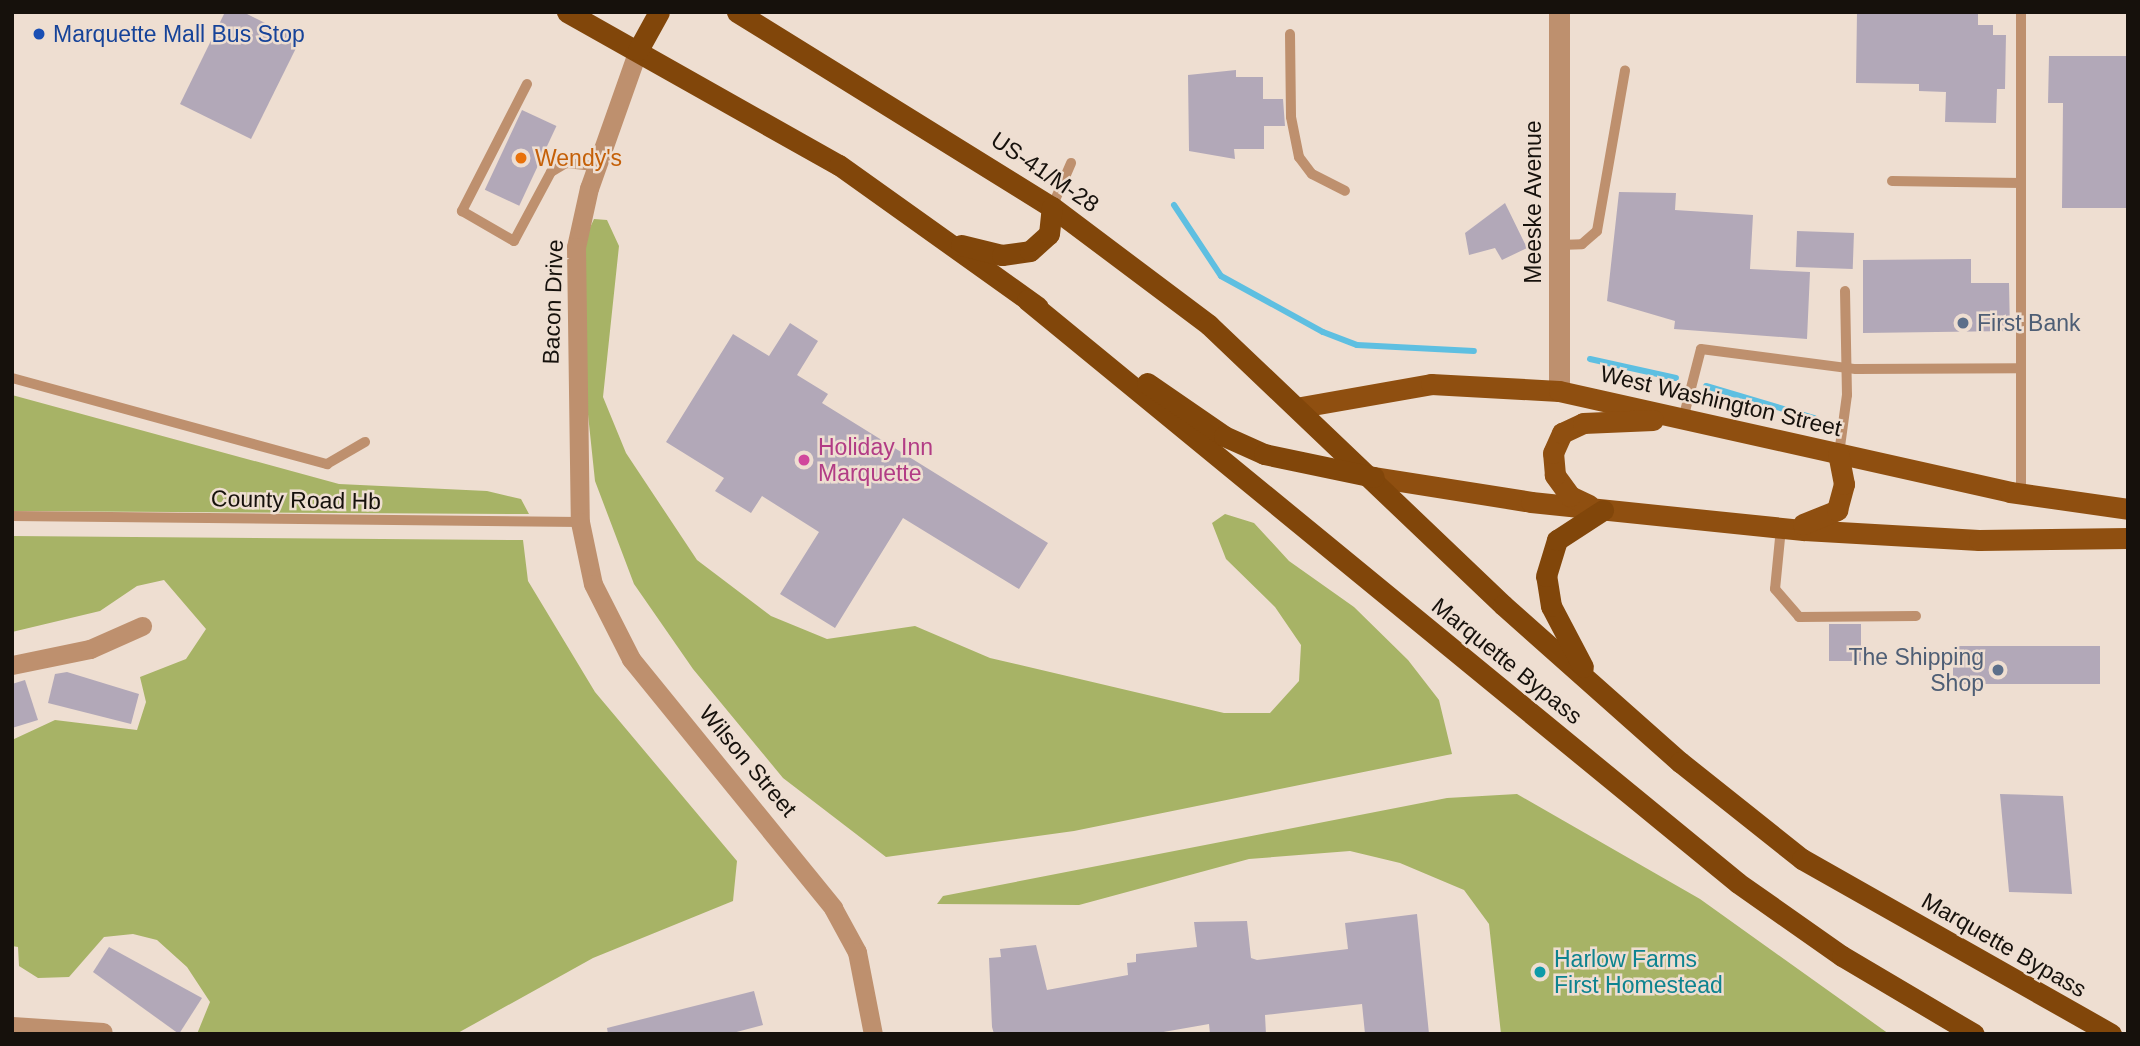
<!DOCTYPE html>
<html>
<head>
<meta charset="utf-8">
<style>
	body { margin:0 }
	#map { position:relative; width:2140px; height:1046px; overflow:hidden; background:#eeded1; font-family:Arial,sans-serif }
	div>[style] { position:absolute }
	.forest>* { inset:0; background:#a7b366 }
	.stream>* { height:6px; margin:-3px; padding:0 3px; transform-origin:3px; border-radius:3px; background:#5ebfe1 }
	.building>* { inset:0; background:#b2a8b8; transform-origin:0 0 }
	.service>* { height:10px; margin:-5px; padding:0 5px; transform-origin:5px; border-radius:5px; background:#be906e }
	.minor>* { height:19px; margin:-9.5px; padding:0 9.5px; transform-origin:9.5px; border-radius:9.5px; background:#be906e }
	.tertiary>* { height:21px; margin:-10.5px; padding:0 10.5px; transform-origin:10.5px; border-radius:10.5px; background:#be906e }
	.primary>* { height:21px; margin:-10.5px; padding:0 10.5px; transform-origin:10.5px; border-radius:10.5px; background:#8f4f10 }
	.trunk>* { height:21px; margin:-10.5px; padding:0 10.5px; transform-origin:10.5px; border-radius:10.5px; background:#81460a }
	.dots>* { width:19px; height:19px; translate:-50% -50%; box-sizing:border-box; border:4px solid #eeded1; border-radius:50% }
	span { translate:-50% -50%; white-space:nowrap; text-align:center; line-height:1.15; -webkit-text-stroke:5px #eeded1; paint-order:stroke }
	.transit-label { font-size:23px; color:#164399 }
	.left { translate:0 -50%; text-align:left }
	.food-label { font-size:23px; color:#c56008 }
	.street-label { font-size:23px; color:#16110c }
	.service-label { font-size:23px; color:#4e5e75 }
	.right { translate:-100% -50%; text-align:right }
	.hotel-label { font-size:23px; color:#b23c85 }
	.culture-label { font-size:23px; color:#0d838f }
	.frame { position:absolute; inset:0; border:14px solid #16110c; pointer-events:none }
</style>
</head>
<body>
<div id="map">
	<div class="forest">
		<div style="clip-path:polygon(594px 219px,607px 220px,619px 246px,603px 397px,626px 453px,697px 560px,771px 616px,827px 639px,915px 626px,990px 658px,1224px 713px,1270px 713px,1299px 681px,1301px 645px,1275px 607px,1226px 559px,1212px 523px,1225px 514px,1254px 523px,1289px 561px,1354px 607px,1408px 660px,1439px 700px,1452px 754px,1074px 831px,886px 857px,783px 778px,693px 669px,634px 584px,595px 481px,581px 348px,582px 245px)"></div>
		<div style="clip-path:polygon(12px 395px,339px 484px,487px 491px,521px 499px,529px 514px,12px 511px)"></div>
		<div style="clip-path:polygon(12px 536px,523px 540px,528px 581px,595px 692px,737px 861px,733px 901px,593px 958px,456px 1034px,197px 1034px,210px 1002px,187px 967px,157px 940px,133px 934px,104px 937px,69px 977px,38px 978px,19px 966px,18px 947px,12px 946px,12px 740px,55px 720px,137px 730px,146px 702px,140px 677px,186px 659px,206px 629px,164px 580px,137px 586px,100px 611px,12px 632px)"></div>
		<div style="clip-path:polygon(1517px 794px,1700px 899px,1889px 1034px,1501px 1034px,1489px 924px,1464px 890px,1400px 863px,1350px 851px,1249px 859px,1079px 905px,937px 904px,943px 896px,1447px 798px)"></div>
	</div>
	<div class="stream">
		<div style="left:1174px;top:205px;width:85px;rotate:56.5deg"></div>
		<div style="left:1221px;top:276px;width:116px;rotate:28.8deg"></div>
		<div style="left:1323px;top:332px;width:36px;rotate:21deg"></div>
		<div style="left:1357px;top:345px;width:117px;rotate:2.9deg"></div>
		<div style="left:1590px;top:359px;width:88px;rotate:12.5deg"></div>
		<div style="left:1706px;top:386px;width:113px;rotate:16.5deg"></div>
	</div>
	<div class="building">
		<div style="clip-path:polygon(225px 12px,243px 12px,300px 40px,251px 139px,180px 104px)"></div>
		<div style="clip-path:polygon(1857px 12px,1978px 12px,1978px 25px,1993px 25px,1993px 35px,2006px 35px,2005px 89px,1997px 89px,1996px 123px,1945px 122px,1946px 92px,1919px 91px,1919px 84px,1856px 83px)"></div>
		<div style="clip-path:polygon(2049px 56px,2128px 56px,2128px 208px,2062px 208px,2063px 103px,2048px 103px)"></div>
		<div style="clip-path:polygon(1236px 70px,1236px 77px,1263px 77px,1263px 99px,1283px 99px,1285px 126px,1264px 126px,1264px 149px,1234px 149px,1235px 159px,1189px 151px,1188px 75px)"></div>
		<div style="left:522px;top:110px;width:38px;height:88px;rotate:25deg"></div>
		<div style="clip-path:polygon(1619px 192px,1676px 193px,1675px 210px,1753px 215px,1750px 269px,1810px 272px,1807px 339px,1674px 329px,1675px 321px,1607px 301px)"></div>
		<div style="clip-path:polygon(1505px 203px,1527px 248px,1502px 260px,1495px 248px,1469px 255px,1465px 233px)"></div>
		<div style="left:1797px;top:231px;width:57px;height:36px;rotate:2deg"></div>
		<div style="clip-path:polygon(1971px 259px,1971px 283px,2009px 283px,2010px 331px,1863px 333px,1863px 260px)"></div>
		<div style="clip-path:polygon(790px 323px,818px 341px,797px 375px,828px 394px,822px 403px,1048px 543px,1019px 589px,903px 518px,835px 628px,780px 594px,819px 532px,762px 496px,751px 513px,715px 491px,724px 478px,666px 442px,733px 334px,769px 356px)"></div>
		<div style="left:1829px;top:624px;width:32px;height:37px"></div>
		<div style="left:1953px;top:646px;width:147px;height:38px"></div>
		<div style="clip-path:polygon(67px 672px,139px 694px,131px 724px,48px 703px,55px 674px)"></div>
		<div style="clip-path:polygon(25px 680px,38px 720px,12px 728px,12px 684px)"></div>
		<div style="clip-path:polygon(2000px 794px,2063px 796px,2072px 894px,2009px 892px)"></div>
		<div style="clip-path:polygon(1417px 914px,1429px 1034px,1365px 1034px,1362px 1004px,1265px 1015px,1266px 1034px,1210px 1034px,1209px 1024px,1152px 1034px,994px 1034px,992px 1027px,989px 958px,1001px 957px,1000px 949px,1036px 945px,1047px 990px,1128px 975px,1127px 963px,1136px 962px,1136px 954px,1197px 947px,1194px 922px,1247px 921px,1251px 958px,1257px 960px,1348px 949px,1345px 923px)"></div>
		<div style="clip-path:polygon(109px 947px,202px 998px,179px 1034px,93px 972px)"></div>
		<div style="clip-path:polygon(754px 991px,763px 1025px,729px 1034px,608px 1034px,607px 1028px)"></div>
	</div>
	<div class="service">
		<div style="left:1290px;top:34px;width:83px;rotate:89.3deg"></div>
		<div style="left:1291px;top:117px;width:41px;rotate:78.7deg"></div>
		<div style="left:1299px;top:157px;width:21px;rotate:53deg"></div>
		<div style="left:1312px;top:174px;width:37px;rotate:27deg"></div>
		<div style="left:527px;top:84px;width:143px;rotate:117.1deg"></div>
		<div style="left:462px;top:211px;width:60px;rotate:30deg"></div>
		<div style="left:514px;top:241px;width:78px;rotate:-61.8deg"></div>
		<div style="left:551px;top:172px;width:17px;rotate:-31deg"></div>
		<div style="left:566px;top:163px;width:31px;rotate:6deg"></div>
		<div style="left:1892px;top:181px;width:129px;rotate:0.9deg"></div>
		<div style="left:1052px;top:207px;width:48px;rotate:-66.6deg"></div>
		<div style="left:1559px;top:245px;width:23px;rotate:-2deg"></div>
		<div style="left:1582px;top:244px;width:20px;rotate:-41deg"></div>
		<div style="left:1597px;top:231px;width:163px;rotate:-80.1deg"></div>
		<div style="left:12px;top:378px;width:327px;rotate:15.3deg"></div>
		<div style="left:327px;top:464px;width:44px;rotate:-30.1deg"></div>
		<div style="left:1683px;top:419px;width:72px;rotate:-75.6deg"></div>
		<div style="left:1701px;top:349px;width:156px;rotate:7.4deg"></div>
		<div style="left:1856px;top:369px;width:164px;rotate:-0.3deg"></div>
		<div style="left:1839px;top:454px;width:60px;rotate:-82.3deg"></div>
		<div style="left:1847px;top:395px;width:104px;rotate:-91.1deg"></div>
		<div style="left:2021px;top:494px;width:482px;rotate:-90deg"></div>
		<div style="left:12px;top:516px;width:568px;rotate:0.61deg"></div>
		<div style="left:1781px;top:528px;width:61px;rotate:95.6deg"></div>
		<div style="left:1775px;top:589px;width:37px;rotate:49deg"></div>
		<div style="left:1799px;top:617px;width:117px;rotate:-0.5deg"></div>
	</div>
	<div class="minor">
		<div style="left:638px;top:50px;width:146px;rotate:109.5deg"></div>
		<div style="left:589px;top:188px;width:60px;rotate:102.4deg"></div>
		<div style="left:576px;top:247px;width:275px;rotate:89.2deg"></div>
		<div style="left:580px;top:522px;width:63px;rotate:78.2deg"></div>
		<div style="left:593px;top:584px;width:84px;rotate:63.1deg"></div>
		<div style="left:631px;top:659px;width:321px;rotate:50.9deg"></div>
		<div style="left:833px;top:908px;width:50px;rotate:61.4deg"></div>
		<div style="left:857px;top:952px;width:84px;rotate:79deg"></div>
		<div style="left:12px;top:665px;width:80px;rotate:-11.6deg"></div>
		<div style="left:90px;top:649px;width:57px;rotate:-23.9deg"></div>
		<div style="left:12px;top:1026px;width:91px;rotate:3.8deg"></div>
	</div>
	<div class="tertiary">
		<div style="left:1559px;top:12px;width:379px;rotate:90deg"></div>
	</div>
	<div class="primary">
		<div style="left:1301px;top:407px;width:132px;rotate:-10deg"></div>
		<div style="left:1431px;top:384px;width:128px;rotate:3.1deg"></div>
		<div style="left:1559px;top:391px;width:462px;rotate:12.6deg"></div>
		<div style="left:2010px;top:492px;width:119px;rotate:8.2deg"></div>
		<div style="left:1374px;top:477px;width:159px;rotate:9deg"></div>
		<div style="left:1531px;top:502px;width:274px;rotate:5.9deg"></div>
		<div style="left:1804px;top:530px;width:175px;rotate:3.3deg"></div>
		<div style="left:1979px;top:540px;width:149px;rotate:-0.8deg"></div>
		<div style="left:1589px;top:505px;width:21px;rotate:-155deg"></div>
		<div style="left:1570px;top:496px;width:26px;rotate:-126deg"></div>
		<div style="left:1555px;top:475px;width:22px;rotate:-95deg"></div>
		<div style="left:1553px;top:453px;width:22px;rotate:-66deg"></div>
		<div style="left:1562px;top:433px;width:23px;rotate:-25deg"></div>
		<div style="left:1583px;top:423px;width:70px;rotate:-2.5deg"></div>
		<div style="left:1803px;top:524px;width:37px;rotate:-22deg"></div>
		<div style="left:1837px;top:510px;width:27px;rotate:-75deg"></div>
		<div style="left:1844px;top:484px;width:31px;rotate:-101deg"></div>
	</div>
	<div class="trunk">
		<div style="left:567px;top:12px;width:312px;rotate:29.4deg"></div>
		<div style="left:839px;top:165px;width:244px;rotate:35.5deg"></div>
		<div style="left:737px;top:12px;width:370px;rotate:31.8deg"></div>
		<div style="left:1052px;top:207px;width:196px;rotate:36.9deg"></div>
		<div style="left:1209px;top:325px;width:406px;rotate:43.6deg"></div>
		<div style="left:1503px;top:605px;width:237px;rotate:41.6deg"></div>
		<div style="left:1680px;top:762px;width:156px;rotate:38.5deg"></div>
		<div style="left:1802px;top:859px;width:355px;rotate:29.5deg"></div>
		<div style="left:638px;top:50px;width:43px;rotate:-61.1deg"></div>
		<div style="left:961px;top:245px;width:42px;rotate:13.7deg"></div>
		<div style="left:1002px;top:255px;width:28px;rotate:-8deg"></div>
		<div style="left:1030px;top:251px;width:25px;rotate:-42deg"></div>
		<div style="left:1049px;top:234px;width:27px;rotate:-84deg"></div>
		<div style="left:1027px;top:300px;width:919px;rotate:39.35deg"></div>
		<div style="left:1738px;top:883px;width:127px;rotate:35.1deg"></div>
		<div style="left:1842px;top:956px;width:153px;rotate:30.6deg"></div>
		<div style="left:1147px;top:383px;width:93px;rotate:34.5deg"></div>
		<div style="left:1224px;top:436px;width:44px;rotate:24.2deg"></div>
		<div style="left:1264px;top:454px;width:112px;rotate:11.8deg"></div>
		<div style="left:1583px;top:667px;width:69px;rotate:-117.7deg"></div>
		<div style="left:1551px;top:606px;width:30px;rotate:-99deg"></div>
		<div style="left:1546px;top:576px;width:38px;rotate:-73deg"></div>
		<div style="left:1557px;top:540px;width:55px;rotate:-33.1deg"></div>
	</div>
	<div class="dots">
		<div style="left:39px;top:34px;background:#1a4fb4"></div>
		<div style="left:521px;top:158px;background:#e8710a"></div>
		<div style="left:1963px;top:323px;background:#5c6f8a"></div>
		<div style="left:804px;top:460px;background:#d1479c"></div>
		<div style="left:1998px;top:670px;background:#5c6f8a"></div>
		<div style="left:1540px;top:972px;background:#0f9aa8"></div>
	</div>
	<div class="transit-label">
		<span class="left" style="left:53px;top:34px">Marquette Mall Bus Stop</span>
	</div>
	<div class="food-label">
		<span class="left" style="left:535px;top:158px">Wendy's</span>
	</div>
	<div class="street-label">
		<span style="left:1045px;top:172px;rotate:34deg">US-41/M-28</span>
		<span style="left:1533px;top:202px;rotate:-90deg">Meeske Avenue</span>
		<span style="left:553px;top:302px;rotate:-88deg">Bacon Drive</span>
		<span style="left:1721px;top:401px;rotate:13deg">West Washington Street</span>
		<span style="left:296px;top:500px;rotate:1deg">County Road Hb</span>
		<span style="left:1507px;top:661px;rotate:39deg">Marquette Bypass</span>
		<span style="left:748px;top:761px;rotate:50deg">Wilson Street</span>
		<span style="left:2004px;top:945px;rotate:30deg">Marquette Bypass</span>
	</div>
	<div class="service-label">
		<span class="left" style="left:1977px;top:323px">First Bank</span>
		<span class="right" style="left:1984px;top:670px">The Shipping<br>Shop</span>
	</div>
	<div class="hotel-label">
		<span class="left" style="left:818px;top:460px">Holiday Inn<br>Marquette</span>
	</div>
	<div class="culture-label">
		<span class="left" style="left:1554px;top:972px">Harlow Farms<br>First Homestead</span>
	</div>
	<div class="frame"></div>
</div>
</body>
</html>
